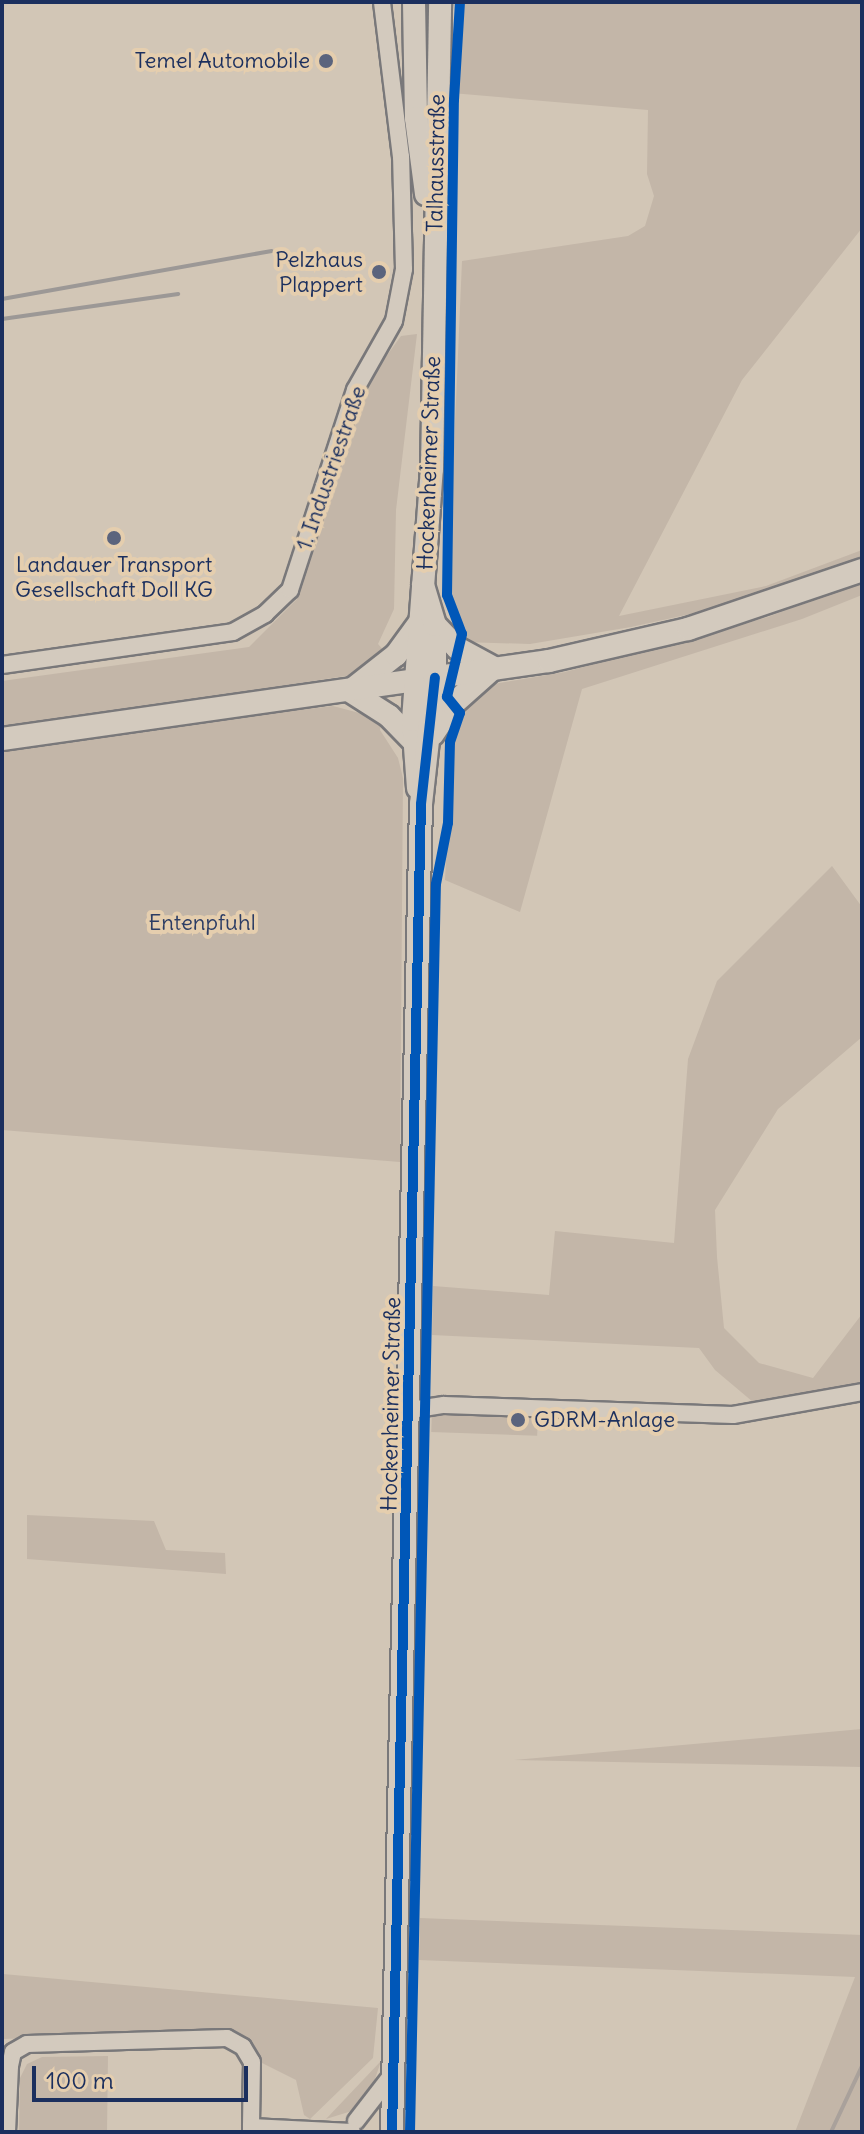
<!DOCTYPE html>
<html>
<head>
<meta charset="utf-8">
<style>
	body { margin:0 }
	#map { position:relative; width:864px; height:2134px; overflow:hidden; background:#d2c6b6; font-family:Delius,sans-serif }
	div>[style] { position:absolute }
	.green>* { inset:0; background:#c3b6a8; transform-origin:0 0 }
	.stream>* { height:4px; margin:-2px; padding:0 2px; transform-origin:2px; border-radius:2px; background:#a9a19b }
	.roads { filter:drop-shadow(2px 0 #79787a) drop-shadow(-2px 0 #79787a) drop-shadow(0 2px #79787a) drop-shadow(0 -2px #79787a) }
	.street>* { height:16px; margin:-8px; padding:0 8px; transform-origin:8px; border-radius:8px; background:#d3cabe }
	.secondary>* { height:22px; margin:-11px; padding:0 11px; transform-origin:11px; border-radius:11px; background:#d3cabe }
	.rail>* { height:4px; margin:-2px; padding:0 2px; transform-origin:2px; border-radius:2px; background:#9c9896 }
	.cycleway>* { height:10px; margin:-5px; padding:0 5px; transform-origin:5px; border-radius:5px; background:#0057b8 }
	.dots>* { width:22px; height:22px; translate:-50% -50%; box-sizing:border-box; border:4px solid #e5ceae; border-radius:50% }
	span { translate:-50% -50%; white-space:nowrap; text-align:center; line-height:1.15; -webkit-text-stroke:8px #e5ceae; paint-order:stroke }
	.poi-label { font-size:22px; color:#1b2f5e }
	.right { translate:-100% -50%; text-align:right }
	.left { translate:0 -50%; text-align:left }
	.street-label { font-size:22px; color:#1b2f5e }
	.park-label { font-size:22px; color:#2b3c64 }
	.frame { position:absolute; inset:0; border:4px solid #1b2f5e; pointer-events:none }
	.scale { position:absolute; left:32px; top:2066px; width:216px; height:36px; box-sizing:border-box; border:4px solid #1b2f5e; border-top:0; padding-left:10px; font-size:24px; line-height:28px; white-space:nowrap; color:#1b2f5e; -webkit-text-stroke:6px #e5ceae; paint-order:stroke }
</style>
</head>
<body>
<div id="map">
	<div class="green">
		<div style="clip-path:polygon(463px 2px,862px 2px,862px 228px,742px 380px,619px 616px,766px 586px,862px 550px,862px 562px,727px 606px,631px 627px,530px 644px,463px 642px,466px 629px,449px 596px,449px 564px,462px 261px,628px 236px,645px 226px,654px 196px,647px 174px,648px 110px,440px 92px)"></div>
		<div style="clip-path:polygon(417px 334px,396px 510px,394px 609px,378px 644px,387px 654px,352px 675px,182px 701px,186px 723px,333px 706px,382px 719px,380px 730px,398px 758px,403px 778px,400px 1162px,2px 1130px,2px 681px,249px 647px,297px 599px,361px 391px,401px 336px)"></div>
		<div style="clip-path:polygon(862px 581px,862px 595px,802px 619px,582px 689px,520px 912px,445px 880px,452px 737px,459px 705px,487px 685px,565px 672px,768px 617px)"></div>
		<div style="clip-path:polygon(832px 866px,862px 907px,862px 1037px,778px 1109px,715px 1210px,717px 1257px,724px 1328px,759px 1363px,813px 1378px,862px 1314px,862px 1385px,781px 1404px,753px 1402px,715px 1370px,699px 1348px,432px 1335px,433px 1286px,549px 1295px,555px 1231px,674px 1243px,688px 1059px,717px 981px)"></div>
		<div style="left:432px;top:1410px;width:106px;height:22px;rotate:2deg"></div>
		<div style="clip-path:polygon(27px 1515px,154px 1521px,166px 1550px,225px 1553px,226px 1574px,27px 1559px)"></div>
		<div style="clip-path:polygon(862px 1729px,862px 1767px,514px 1760px)"></div>
		<div style="clip-path:polygon(420px 1918px,862px 1935px,862px 2132px,795px 2132px,855px 1977px,419px 1960px)"></div>
		<div style="clip-path:polygon(3px 1974px,378px 2008px,373px 2058px,310px 2119px,304px 2115px,296px 2080px,260px 2062px,244px 2038px,228px 2032px,2px 2039px)"></div>
		<div style="clip-path:polygon(108px 2056px,107px 2132px,19px 2132px,20px 2078px,27px 2064px,42px 2057px)"></div>
		<div style="clip-path:polygon(381px 2061px,371px 2091px,355px 2110px,326px 2119px)"></div>
	</div>
	<div class="stream">
		<div style="left:831px;top:2132px;width:73px;rotate:-64.8deg"></div>
	</div>
	<div class="roads">
		<div class="street">
			<div style="left:2px;top:665px;width:233px;rotate:-8.1deg"></div>
			<div style="left:233px;top:632px;width:37px;rotate:-29deg"></div>
			<div style="left:265px;top:614px;width:35px;rotate:-44deg"></div>
			<div style="left:290px;top:590px;width:210px;rotate:-72deg"></div>
			<div style="left:355px;top:390px;width:79px;rotate:-60.5deg"></div>
			<div style="left:394px;top:321px;width:53px;rotate:-79.1deg"></div>
			<div style="left:404px;top:269px;width:112px;rotate:-91.5deg"></div>
			<div style="left:401px;top:157px;width:156px;rotate:-97deg"></div>
			<div style="left:411px;top:1410px;width:33px;rotate:-9deg"></div>
			<div style="left:444px;top:1405px;width:289px;rotate:2deg"></div>
			<div style="left:733px;top:1415px;width:131px;rotate:-10.1deg"></div>
			<div style="left:356px;top:2121px;width:62px;rotate:-52.2deg"></div>
			<div style="left:7px;top:2132px;width:66px;rotate:-87.4deg"></div>
			<div style="left:10px;top:2066px;width:14px;rotate:-78deg"></div>
			<div style="left:13px;top:2052px;width:16px;rotate:-30deg"></div>
			<div style="left:27px;top:2044px;width:200px;rotate:-1.7deg"></div>
			<div style="left:227px;top:2038px;width:18px;rotate:29deg"></div>
			<div style="left:243px;top:2047px;width:17px;rotate:59deg"></div>
			<div style="left:252px;top:2062px;width:65px;rotate:90.9deg"></div>
			<div style="left:251px;top:2132px;width:5px;rotate:-90deg"></div>
			<div style="left:251px;top:2127px;width:101px;rotate:2.8deg"></div>
		</div>
		<div class="secondary">
			<div style="left:414px;top:2px;width:116px;rotate:89deg"></div>
			<div style="left:416px;top:118px;width:77px;rotate:82.5deg"></div>
			<div style="left:435px;top:625px;width:32px;rotate:46deg"></div>
			<div style="left:457px;top:648px;width:42px;rotate:28.4deg"></div>
			<div style="left:354px;top:688px;width:53px;rotate:-38.2deg"></div>
			<div style="left:396px;top:655px;width:39px;rotate:-54deg"></div>
			<div style="left:350px;top:691px;width:46px;rotate:32.7deg"></div>
			<div style="left:389px;top:716px;width:35px;rotate:46deg"></div>
			<div style="left:433px;top:734px;width:36px;rotate:-56deg"></div>
			<div style="left:453px;top:704px;width:50px;rotate:-41.7deg"></div>
			<div style="left:2px;top:739px;width:553px;rotate:-8.12deg"></div>
			<div style="left:549px;top:661px;width:143px;rotate:-13deg"></div>
			<div style="left:688px;top:629px;width:184px;rotate:-18.7deg"></div>
			<div style="left:418px;top:788px;width:68px;rotate:-94.2deg"></div>
			<div style="left:413px;top:720px;width:252px;rotate:-85.7deg"></div>
			<div style="left:432px;top:469px;width:467px;rotate:-89deg"></div>
			<div style="left:392px;top:2132px;width:1328px;rotate:-88.75deg"></div>
			<div style="left:421px;top:804px;width:127px;rotate:-83.7deg"></div>
			<div style="left:435px;top:678px;width:53px;rotate:-90deg"></div>
			<div style="left:435px;top:625px;width:42px;rotate:-106.7deg"></div>
		</div>
	</div>
	<div class="rail">
		<div style="left:2px;top:299px;width:274px;rotate:-10.1deg"></div>
		<div style="left:2px;top:319px;width:178px;rotate:-8.1deg"></div>
	</div>
	<div class="cycleway">
		<div style="left:392px;top:2132px;width:1328px;rotate:-88.75deg"></div>
		<div style="left:421px;top:804px;width:127px;rotate:-83.7deg"></div>
		<div style="left:410px;top:2132px;width:1248px;rotate:-88.81deg"></div>
		<div style="left:436px;top:884px;width:62px;rotate:-78.9deg"></div>
		<div style="left:448px;top:823px;width:81px;rotate:-88.6deg"></div>
		<div style="left:450px;top:742px;width:31px;rotate:-71deg"></div>
		<div style="left:460px;top:713px;width:21px;rotate:-129deg"></div>
		<div style="left:447px;top:697px;width:65px;rotate:-76.6deg"></div>
		<div style="left:462px;top:634px;width:42px;rotate:-111deg"></div>
		<div style="left:447px;top:595px;width:495px;rotate:-89.2deg"></div>
		<div style="left:454px;top:100px;width:98px;rotate:-86.5deg"></div>
	</div>
	<div class="dots">
		<div style="left:326px;top:61px;background:#5b647d"></div>
		<div style="left:379px;top:272px;background:#5b647d"></div>
		<div style="left:114px;top:538px;background:#5b647d"></div>
		<div style="left:518px;top:1420px;background:#5b647d"></div>
	</div>
	<div class="poi-label">
		<span class="right" style="left:310px;top:61px">Temel Automobile</span>
		<span class="right" style="left:363px;top:272px">Pelzhaus<br>Plappert</span>
		<span style="left:114px;top:577px">Landauer Transport<br>Gesellschaft Doll KG</span>
		<span class="left" style="left:534px;top:1420px">GDRM-Anlage</span>
	</div>
	<div class="street-label">
		<span style="left:436px;top:163px;rotate:-89deg">Talhausstraße</span>
		<span style="left:429px;top:463px;rotate:-88deg">Hockenheimer Straße</span>
		<span style="left:331px;top:468px;rotate:-71deg">1. Industriestraße</span>
		<span style="left:391px;top:1404px;rotate:-89deg">Hockenheimer Straße</span>
	</div>
	<div class="park-label">
		<span style="left:202px;top:923px">Entenpfuhl</span>
	</div>
	<div class="frame"></div>
	<div class="scale">100 m</div>
</div>
</body>
</html>
